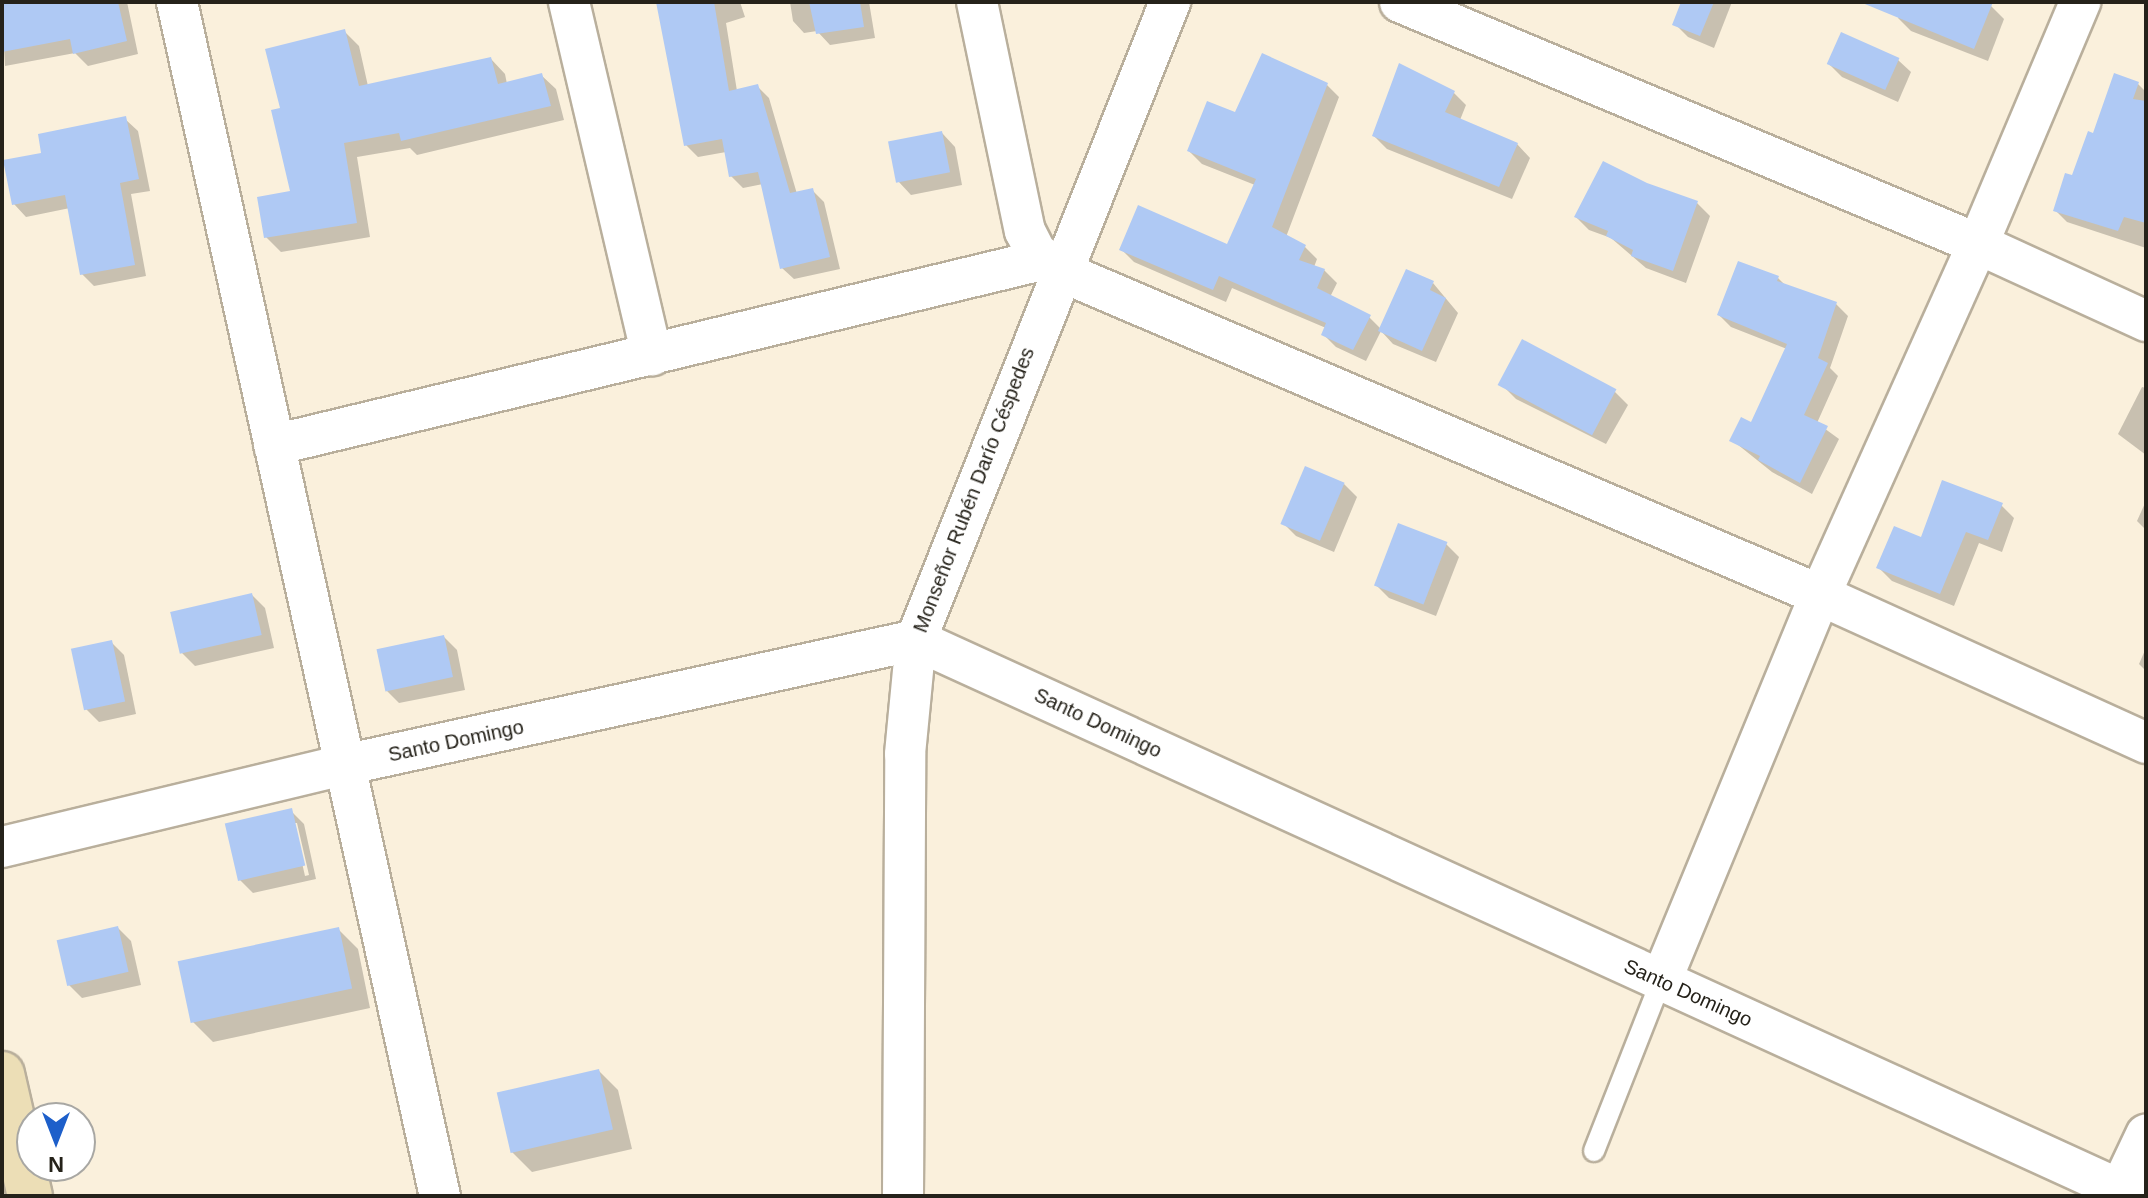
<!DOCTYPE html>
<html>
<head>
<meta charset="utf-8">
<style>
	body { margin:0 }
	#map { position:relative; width:2148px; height:1198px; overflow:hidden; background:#faf0dc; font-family:Arial,sans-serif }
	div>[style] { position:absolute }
	.shadow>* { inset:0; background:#0003 }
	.building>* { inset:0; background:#afc9f4; transform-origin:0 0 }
	.roads { filter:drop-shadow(2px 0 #b9af9c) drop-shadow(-2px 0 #b9af9c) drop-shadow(0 2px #b9af9c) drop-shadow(0 -2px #b9af9c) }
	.lane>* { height:20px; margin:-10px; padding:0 10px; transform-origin:10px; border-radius:10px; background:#fff }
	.street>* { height:40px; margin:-20px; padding:0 20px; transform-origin:20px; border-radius:20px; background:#fff }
	.secondary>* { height:44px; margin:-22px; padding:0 22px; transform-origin:22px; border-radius:22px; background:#ecdeb6 }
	span { translate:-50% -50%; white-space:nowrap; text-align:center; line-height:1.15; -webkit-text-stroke:6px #fff; paint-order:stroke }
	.street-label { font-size:20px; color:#25221a }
	.frame { position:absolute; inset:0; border:4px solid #25221a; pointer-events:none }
	.north { position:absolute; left:16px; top:1102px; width:80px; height:80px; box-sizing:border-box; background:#fff; border:2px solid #a8a7a3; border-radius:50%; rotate:180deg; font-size:22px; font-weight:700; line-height:32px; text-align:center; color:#25221a }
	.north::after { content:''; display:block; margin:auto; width:28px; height:36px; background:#1d5fca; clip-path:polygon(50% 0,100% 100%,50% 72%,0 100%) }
</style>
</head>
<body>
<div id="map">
	<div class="shadow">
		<div style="clip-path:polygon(19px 2px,127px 2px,138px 54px,88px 66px,75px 53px,5px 66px,2px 6px)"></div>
		<div style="clip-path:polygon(658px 2px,740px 2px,745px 17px,726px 23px,737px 91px,757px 86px,769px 98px,797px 194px,812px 190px,824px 202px,840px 269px,794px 279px,782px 268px,763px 184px,743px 188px,731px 176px,726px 152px,698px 157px,686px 145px)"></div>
		<div style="clip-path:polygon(790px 2px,869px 2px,875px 38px,830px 45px,817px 31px,804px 33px,793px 21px)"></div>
		<div style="clip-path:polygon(1684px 2px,1732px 2px,1714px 48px,1688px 37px,1675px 24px)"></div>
		<div style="clip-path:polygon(1905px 2px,1981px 2px,1991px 6px,2004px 19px,1988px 61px,1911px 31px,1898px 18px)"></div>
		<div style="clip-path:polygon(344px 31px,359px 46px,368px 86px,491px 59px,505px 74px,507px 84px,541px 75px,556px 89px,564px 120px,417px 155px,410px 148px,357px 157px,370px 237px,281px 252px,266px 237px,292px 193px,282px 110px)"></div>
		<div style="clip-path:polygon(1898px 60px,1911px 72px,1898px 102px,1842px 77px,1829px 64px)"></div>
		<div style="clip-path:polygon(2138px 84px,2146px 92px,2146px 248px,2067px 222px,2055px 210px,2094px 136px)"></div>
		<div style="clip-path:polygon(1327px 85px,1339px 97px,1286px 237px,1305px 247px,1317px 259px,1314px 267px,1324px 270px,1337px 283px,1330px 297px,1369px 317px,1381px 329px,1433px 283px,1458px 313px,1436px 362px,1393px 344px,1381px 331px,1366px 361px,1336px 347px,1323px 334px,1326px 328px,1232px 288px,1226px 302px,1134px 262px,1121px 249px,1228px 246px,1255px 185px,1202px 164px,1189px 151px,1236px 115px)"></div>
		<div style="clip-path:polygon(1453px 92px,1466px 105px,1460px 120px,1517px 144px,1530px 158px,1512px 199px,1387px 149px,1374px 136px)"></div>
		<div style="clip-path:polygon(125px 119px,138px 131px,150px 191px,131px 194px,146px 276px,94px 286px,82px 274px,70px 208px,26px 217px,14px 204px,43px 154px)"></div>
		<div style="clip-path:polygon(942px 133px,955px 147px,962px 185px,911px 195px,898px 181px)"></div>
		<div style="clip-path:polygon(1646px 185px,1697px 203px,1710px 216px,1686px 283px,1646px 268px,1611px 238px,1589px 230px,1576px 217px)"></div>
		<div style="clip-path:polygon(1778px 278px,1786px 286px,1836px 304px,1848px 316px,1830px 368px,1838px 376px,1817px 423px,1839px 439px,1812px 494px,1772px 472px,1732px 440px,1752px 424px,1787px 349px,1731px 327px,1719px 315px)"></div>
		<div style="clip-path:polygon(1503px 386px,1615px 392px,1628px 405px,1606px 444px,1516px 399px)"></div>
		<div style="clip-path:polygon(2142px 387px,2146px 388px,2146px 455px,2118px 434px)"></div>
		<div style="clip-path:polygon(1344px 484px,1357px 497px,1334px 552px,1296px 536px,1283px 523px)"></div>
		<div style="clip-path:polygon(2146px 501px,2146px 530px,2137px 521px)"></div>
		<div style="clip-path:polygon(2001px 505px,2014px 518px,2002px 552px,1979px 543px,1954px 606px,1892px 581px,1879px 568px,1922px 539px)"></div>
		<div style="clip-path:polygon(1446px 544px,1459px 557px,1436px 616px,1389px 598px,1376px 585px)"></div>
		<div style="clip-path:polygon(252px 595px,265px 608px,274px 648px,195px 666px,182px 653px)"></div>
		<div style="clip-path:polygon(444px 637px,457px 650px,465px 690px,399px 703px,386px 690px)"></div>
		<div style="clip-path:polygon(111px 642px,124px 655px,136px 714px,99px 722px,86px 709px)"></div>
		<div style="clip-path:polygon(2146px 648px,2146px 671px,2139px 664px)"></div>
		<div style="clip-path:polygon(evenodd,291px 811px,304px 824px,316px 879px,253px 893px,240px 880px,291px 811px,293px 823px,297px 823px,309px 875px,305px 876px,293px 823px)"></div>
		<div style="clip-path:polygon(118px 928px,131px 941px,141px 985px,82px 998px,69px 985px)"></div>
		<div style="clip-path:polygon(338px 929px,358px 949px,370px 1008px,213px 1042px,193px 1022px)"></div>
		<div style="clip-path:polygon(599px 1071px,618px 1090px,632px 1149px,532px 1172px,512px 1152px)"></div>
	</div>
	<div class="building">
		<div style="clip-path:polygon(2px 2px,118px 2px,127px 41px,73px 54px,70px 39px,2px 52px)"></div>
		<div style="clip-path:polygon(656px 2px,714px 2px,729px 91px,758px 84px,790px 193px,813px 188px,830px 257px,780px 269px,758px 172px,729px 177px,722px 139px,684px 146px)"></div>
		<div style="clip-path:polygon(809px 2px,860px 2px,864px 27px,816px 34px)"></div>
		<div style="clip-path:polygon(1681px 2px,1714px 2px,1700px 36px,1672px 25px)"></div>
		<div style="clip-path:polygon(1860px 2px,1993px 2px,1974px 49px)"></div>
		<div style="clip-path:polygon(345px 29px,359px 86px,491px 57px,498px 84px,542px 73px,551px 106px,401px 141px,399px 133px,344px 143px,357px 223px,264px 238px,257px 197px,290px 191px,271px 110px,280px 108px,265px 49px)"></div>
		<div style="left:1841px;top:32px;width:64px;height:35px;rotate:24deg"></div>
		<div style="clip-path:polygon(1262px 53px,1328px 83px,1272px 227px,1306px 245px,1299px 260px,1325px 269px,1317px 288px,1371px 315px,1353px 350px,1321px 335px,1326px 323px,1219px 276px,1213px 290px,1119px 250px,1138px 205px,1227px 244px,1256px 179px,1187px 151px,1207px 101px,1235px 112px)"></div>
		<div style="clip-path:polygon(1399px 63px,1455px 91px,1445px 112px,1518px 143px,1499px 187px,1372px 136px)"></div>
		<div style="clip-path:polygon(2114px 73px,2139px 82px,2133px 99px,2146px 101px,2146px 223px,2124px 217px,2118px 231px,2053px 211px,2065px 173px,2072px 175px,2088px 131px,2093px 133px)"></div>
		<div style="clip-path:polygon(126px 116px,139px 179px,120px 183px,135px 265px,80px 275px,65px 195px,12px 205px,3px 160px,41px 153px,38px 134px)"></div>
		<div style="left:942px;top:131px;width:42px;height:55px;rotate:79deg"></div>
		<div style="clip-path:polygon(1603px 161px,1647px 183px,1698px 201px,1673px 271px,1631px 256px,1633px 250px,1606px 236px,1608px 231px,1574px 217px)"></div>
		<div style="clip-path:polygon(1738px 261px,1779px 276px,1777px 281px,1837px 302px,1818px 358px,1828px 363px,1804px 415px,1828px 426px,1800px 483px,1758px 460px,1760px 456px,1729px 441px,1741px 417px,1751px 422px,1787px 344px,1717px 315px)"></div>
		<div style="clip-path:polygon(1406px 269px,1434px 281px,1430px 290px,1446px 298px,1422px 351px,1378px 331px)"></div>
		<div style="left:1522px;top:339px;width:107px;height:52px;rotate:28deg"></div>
		<div style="left:1305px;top:466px;width:43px;height:63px;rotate:23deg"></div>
		<div style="clip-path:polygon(1942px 480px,2003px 503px,1988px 540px,1966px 532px,1940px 594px,1876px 568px,1894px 526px,1921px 537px)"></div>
		<div style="left:1398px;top:523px;width:53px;height:67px;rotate:21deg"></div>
		<div style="left:252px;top:593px;width:43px;height:84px;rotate:77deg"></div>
		<div style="left:444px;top:635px;width:43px;height:69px;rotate:78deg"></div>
		<div style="left:112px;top:640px;width:63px;height:42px;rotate:78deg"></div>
		<div style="left:292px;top:808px;width:59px;height:69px;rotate:77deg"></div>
		<div style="left:118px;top:926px;width:47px;height:63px;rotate:77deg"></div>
		<div style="left:339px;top:927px;width:63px;height:165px;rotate:78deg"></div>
		<div style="left:599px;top:1069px;width:62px;height:105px;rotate:77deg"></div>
	</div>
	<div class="roads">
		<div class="lane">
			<div style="left:1594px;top:1151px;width:183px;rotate:-68.5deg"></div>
		</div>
		<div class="street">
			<div style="left:177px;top:2px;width:1223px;rotate:77.58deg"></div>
			<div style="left:569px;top:2px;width:363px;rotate:76.8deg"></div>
			<div style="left:977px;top:2px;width:234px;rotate:78.2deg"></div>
			<div style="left:1025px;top:231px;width:25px;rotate:63deg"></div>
			<div style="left:1036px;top:253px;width:30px;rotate:37deg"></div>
			<div style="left:1060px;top:271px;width:826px;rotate:23.09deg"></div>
			<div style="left:1820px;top:595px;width:358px;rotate:24.4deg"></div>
			<div style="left:1400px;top:2px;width:627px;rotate:22.72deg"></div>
			<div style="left:1978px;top:244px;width:185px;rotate:24.6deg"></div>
			<div style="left:274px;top:445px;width:794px;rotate:-13.55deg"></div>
			<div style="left:2px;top:847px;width:352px;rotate:-13.5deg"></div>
			<div style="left:344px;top:765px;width:585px;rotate:-12.33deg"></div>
			<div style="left:916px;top:640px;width:1339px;rotate:24.54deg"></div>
			<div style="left:1661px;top:981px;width:417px;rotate:-67.6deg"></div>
			<div style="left:1820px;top:595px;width:385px;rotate:-65.8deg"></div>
			<div style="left:1978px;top:244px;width:263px;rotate:-67.1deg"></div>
			<div style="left:903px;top:1196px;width:442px;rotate:-89.7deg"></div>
			<div style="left:905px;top:754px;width:115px;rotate:-84.5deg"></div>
			<div style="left:916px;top:640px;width:687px;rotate:-68.29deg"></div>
			<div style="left:2117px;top:1196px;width:68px;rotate:-64.6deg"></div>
		</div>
		<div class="secondary">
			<div style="left:2px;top:1074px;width:125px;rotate:77.1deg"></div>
		</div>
	</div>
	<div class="street-label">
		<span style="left:974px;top:490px;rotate:-69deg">Monseñor Rubén Darío Céspedes</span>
		<span style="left:1098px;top:723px;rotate:25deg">Santo Domingo</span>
		<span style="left:456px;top:741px;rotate:-12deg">Santo Domingo</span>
		<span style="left:1688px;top:993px;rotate:24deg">Santo Domingo</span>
	</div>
	<div class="frame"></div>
	<div class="north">N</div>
</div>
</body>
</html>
